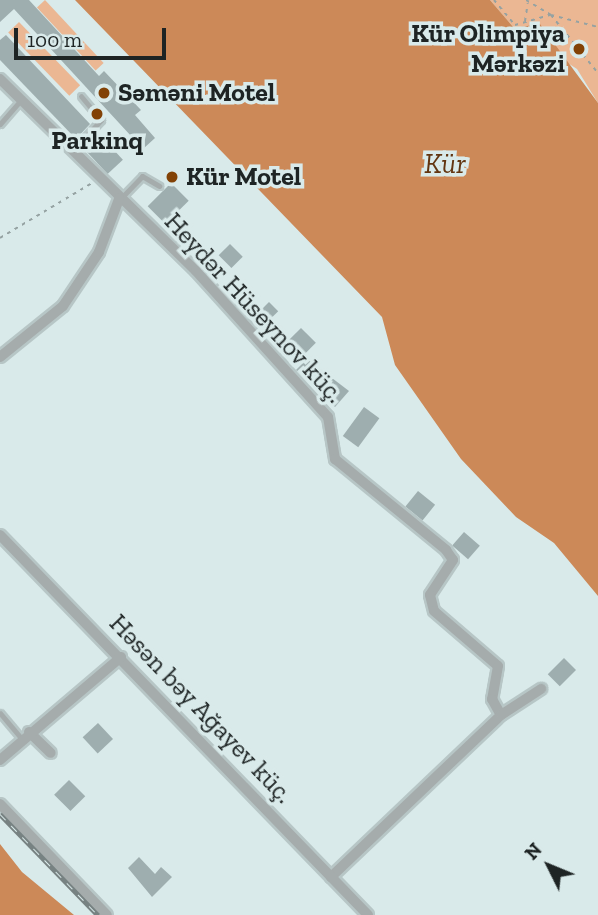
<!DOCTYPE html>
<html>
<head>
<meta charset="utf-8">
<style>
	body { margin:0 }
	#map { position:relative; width:598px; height:915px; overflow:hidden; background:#d9eaea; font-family:"Zilla Slab",serif }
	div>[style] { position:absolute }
	.green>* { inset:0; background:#ebb793; transform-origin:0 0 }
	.water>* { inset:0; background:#cc8958 }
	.building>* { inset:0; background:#9eaeaf; transform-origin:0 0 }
	.path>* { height:2px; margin-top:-1px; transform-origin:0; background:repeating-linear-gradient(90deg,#95a2a2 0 3.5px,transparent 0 8.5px) }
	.roads { filter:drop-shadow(2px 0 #b7c6c6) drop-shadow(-2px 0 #b7c6c6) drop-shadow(0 2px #b7c6c6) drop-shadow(0 -2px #b7c6c6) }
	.service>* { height:5px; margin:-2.5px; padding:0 2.5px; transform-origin:2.5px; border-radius:2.5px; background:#a5acac }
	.minor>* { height:10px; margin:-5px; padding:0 5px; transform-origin:5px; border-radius:5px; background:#a5acac }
	.rail>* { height:5px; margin-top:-2.5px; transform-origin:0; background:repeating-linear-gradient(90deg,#d9eaea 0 8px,#778282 0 16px); box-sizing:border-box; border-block:2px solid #778282 }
	.dots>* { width:19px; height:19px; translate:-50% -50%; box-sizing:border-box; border:4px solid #d9eaea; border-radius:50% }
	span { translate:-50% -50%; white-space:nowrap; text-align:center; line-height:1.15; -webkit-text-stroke:7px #d9eaea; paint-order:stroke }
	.poi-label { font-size:26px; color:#1e2424; font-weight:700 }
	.right { translate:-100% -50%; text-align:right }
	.left { translate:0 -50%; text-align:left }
	.street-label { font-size:26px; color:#1e2424 }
	.water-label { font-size:28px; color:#623510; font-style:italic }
	.north { position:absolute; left:514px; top:831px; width:70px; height:70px; -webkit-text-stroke:5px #d9eaea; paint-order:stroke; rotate:313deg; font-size:19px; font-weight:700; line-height:28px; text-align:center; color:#1e2424 }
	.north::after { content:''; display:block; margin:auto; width:24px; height:32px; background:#1e2424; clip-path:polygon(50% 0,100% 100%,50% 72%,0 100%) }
	.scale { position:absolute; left:14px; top:28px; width:152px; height:32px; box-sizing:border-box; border:4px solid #1e2424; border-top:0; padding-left:9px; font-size:21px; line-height:24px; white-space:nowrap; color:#1e2424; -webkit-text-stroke:5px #d9eaea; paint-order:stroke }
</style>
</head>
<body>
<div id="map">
	<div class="green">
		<div style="left:45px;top:0;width:86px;height:11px;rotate:47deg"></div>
		<div style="clip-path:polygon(490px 0,598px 0,598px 103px,577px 69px,514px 28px)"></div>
		<div style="left:19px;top:22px;width:88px;height:15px;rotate:46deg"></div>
	</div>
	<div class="water">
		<div style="clip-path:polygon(75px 0,490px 0,514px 28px,540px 24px,598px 103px,598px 596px,554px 543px,516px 517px,461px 459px,395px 365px,382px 317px)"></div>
		<div style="clip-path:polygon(0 844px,22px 872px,74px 915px,0 915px)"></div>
	</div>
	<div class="building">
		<div style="clip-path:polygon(0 0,29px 0,99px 76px,104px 71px,141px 110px,135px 115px,155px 138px,143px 149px,14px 9px,0 22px)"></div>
		<div style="clip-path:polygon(6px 35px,90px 124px,76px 139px,0 60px,0 40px)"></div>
		<div style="left:97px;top:132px;width:38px;height:21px;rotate:47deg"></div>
		<div style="left:171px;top:183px;width:25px;height:33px;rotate:45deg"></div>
		<div style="left:230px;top:244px;width:18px;height:16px;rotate:45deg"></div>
		<div style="left:238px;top:275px;width:17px;height:16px;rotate:45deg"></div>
		<div style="left:269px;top:302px;width:13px;height:20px;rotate:45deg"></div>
		<div style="left:301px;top:328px;width:21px;height:21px;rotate:45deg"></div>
		<div style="clip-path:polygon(307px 359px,349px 391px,335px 407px,296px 370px)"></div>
		<div style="left:364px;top:407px;width:19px;height:36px;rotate:36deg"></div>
		<div style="left:418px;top:491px;width:22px;height:20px;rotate:39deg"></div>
		<div style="left:464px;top:532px;width:21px;height:18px;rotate:41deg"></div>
		<div style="left:564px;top:658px;width:17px;height:23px;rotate:45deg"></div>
		<div style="left:98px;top:723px;width:22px;height:21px;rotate:47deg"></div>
		<div style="left:69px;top:780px;width:23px;height:21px;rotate:45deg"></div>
		<div style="clip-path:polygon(139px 857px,155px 874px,161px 867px,172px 877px,152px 897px,128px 868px)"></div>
	</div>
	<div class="path">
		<div style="left:494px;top:0;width:33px;rotate:50deg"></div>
		<div style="left:515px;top:25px;width:37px;rotate:-16deg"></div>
		<div style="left:551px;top:15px;width:75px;rotate:51deg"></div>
		<div style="left:526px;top:0;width:29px;rotate:31deg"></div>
		<div style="left:551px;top:15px;width:49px;rotate:14.3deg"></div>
		<div style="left:525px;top:21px;width:18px;rotate:-81deg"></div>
		<div style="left:0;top:238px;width:107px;rotate:-30.9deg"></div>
	</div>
	<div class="roads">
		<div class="service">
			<div style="left:0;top:124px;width:32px;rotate:-49deg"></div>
			<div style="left:74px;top:149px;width:40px;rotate:-47deg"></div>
			<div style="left:101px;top:120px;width:31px;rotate:-130deg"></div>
			<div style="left:122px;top:197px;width:29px;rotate:-46deg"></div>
			<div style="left:142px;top:176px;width:20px;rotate:30deg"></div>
			<div style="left:0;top:713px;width:34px;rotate:50deg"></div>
		</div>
		<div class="minor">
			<div style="left:0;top:79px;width:274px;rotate:44.4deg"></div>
			<div style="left:196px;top:271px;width:197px;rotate:47.9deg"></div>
			<div style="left:328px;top:417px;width:43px;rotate:80.5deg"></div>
			<div style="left:335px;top:459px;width:144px;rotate:39.3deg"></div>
			<div style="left:446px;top:550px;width:12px;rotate:55deg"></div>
			<div style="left:453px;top:560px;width:42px;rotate:123.3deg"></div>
			<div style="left:430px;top:595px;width:16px;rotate:76deg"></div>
			<div style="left:434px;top:611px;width:84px;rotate:40.7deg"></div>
			<div style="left:498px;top:666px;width:34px;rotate:100deg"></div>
			<div style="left:492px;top:699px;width:18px;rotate:61deg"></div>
			<div style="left:501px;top:715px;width:235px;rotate:136.4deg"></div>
			<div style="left:0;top:357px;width:81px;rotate:-39deg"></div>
			<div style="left:63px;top:306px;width:65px;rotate:-56.3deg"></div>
			<div style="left:99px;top:252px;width:57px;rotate:-69.3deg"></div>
			<div style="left:0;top:535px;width:529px;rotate:45.92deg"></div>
			<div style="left:501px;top:715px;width:48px;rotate:-33deg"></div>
			<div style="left:29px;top:732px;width:30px;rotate:44deg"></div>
			<div style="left:0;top:760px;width:159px;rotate:-40.4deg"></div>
			<div style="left:0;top:804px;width:154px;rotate:46.1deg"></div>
		</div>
	</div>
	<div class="rail">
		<div style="left:0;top:814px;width:141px;rotate:45.9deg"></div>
	</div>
	<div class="dots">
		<div style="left:579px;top:49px;background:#824206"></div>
		<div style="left:104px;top:93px;background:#824206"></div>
		<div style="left:97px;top:114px;background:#824206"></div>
		<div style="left:172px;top:177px;background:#824206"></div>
	</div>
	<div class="poi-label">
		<span class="right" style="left:565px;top:49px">Kür Olimpiya<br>Mərkəzi</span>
		<span class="left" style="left:118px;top:93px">Səməni Motel</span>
		<span style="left:97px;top:141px">Parkinq</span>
		<span class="left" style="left:186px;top:177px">Kür Motel</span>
	</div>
	<div class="street-label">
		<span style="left:254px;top:308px;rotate:47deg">Heydər Hüseynov küç.</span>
		<span style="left:201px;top:709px;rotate:46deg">Həsən bəy Ağayev küç.</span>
	</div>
	<div class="water-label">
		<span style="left:445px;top:164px">Kür</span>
	</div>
	<div class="north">N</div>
	<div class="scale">100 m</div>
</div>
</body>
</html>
